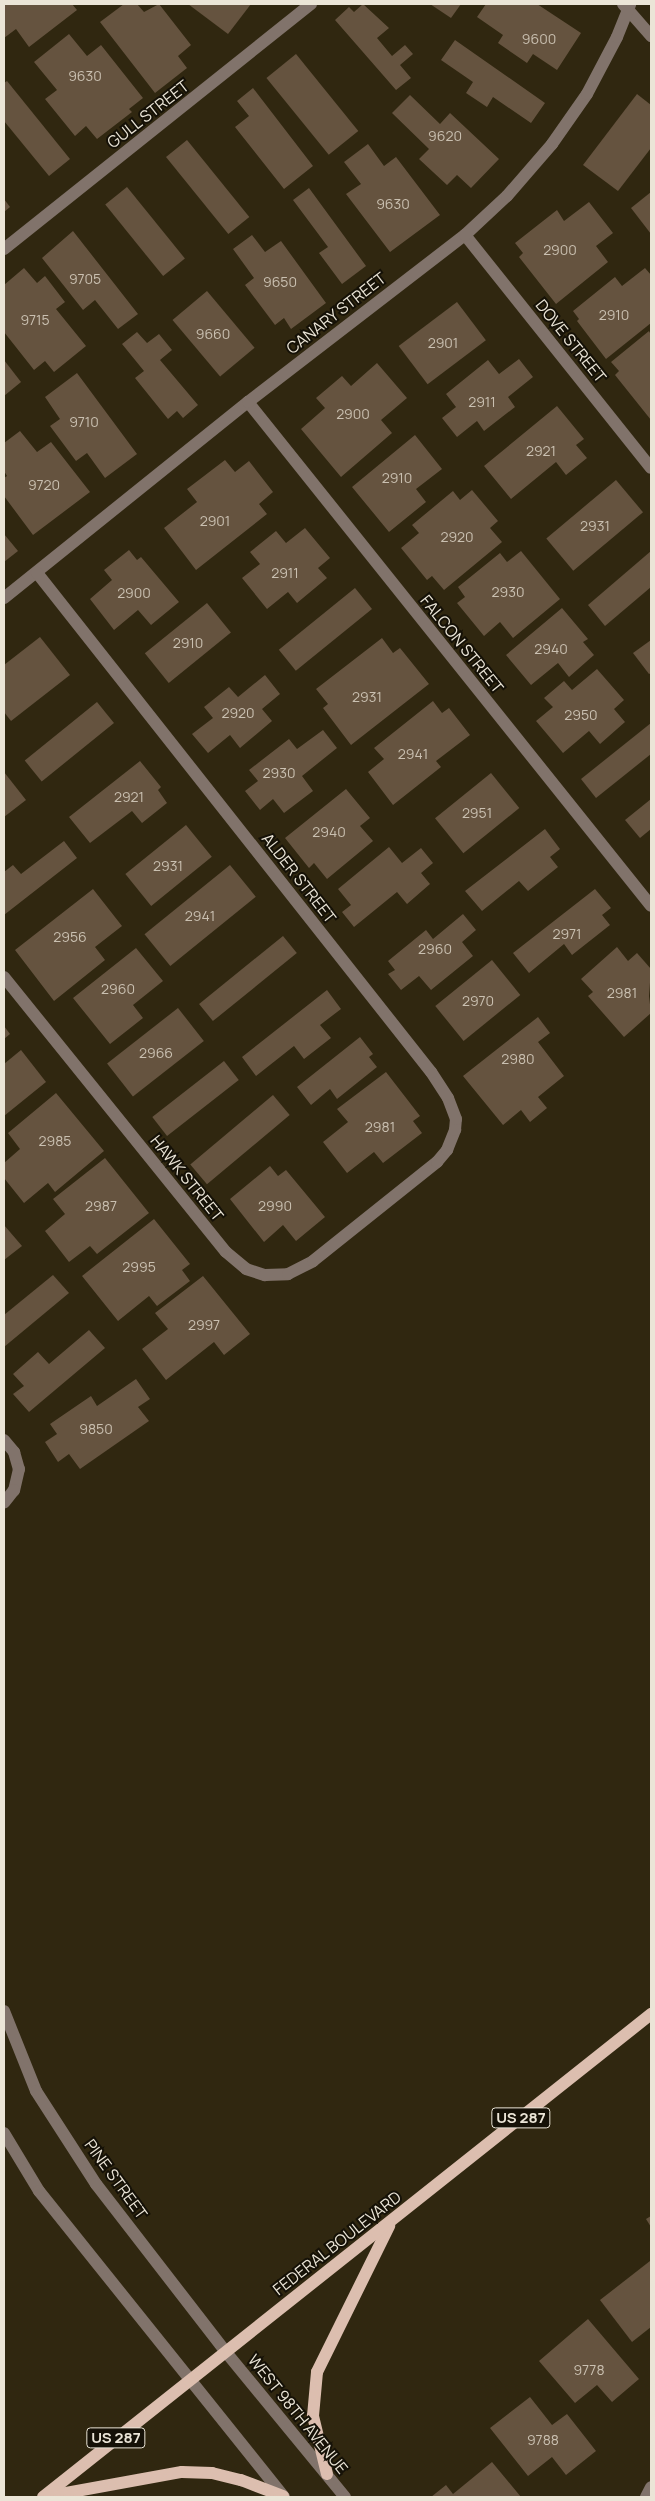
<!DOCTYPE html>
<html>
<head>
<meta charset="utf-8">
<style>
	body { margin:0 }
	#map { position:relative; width:655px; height:2501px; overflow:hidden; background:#302710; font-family:Manrope,sans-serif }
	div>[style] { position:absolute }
	.building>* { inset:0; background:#65533f; transform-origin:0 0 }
	.minor>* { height:12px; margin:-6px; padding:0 6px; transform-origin:6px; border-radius:6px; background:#81736b }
	.major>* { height:12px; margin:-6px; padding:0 6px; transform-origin:6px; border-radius:6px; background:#dcbeaf }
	span { translate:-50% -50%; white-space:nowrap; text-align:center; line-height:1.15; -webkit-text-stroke:4px #151107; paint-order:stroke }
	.number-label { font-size:14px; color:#cac0b1 }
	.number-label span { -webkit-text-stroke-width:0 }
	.shield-label span { padding:1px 4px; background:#151107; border:1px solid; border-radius:4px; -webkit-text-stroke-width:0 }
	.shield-label { font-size:15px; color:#ebe5d7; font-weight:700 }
	.street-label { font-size:16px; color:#ebe5d7 }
	.frame { position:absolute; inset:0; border:5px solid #ebe5d7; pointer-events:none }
</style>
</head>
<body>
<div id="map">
	<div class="building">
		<div style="clip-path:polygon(4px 4px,72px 4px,77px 10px,29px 47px,16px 29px,4px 38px)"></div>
		<div style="clip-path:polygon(124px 4px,137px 4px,144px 12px,159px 4px,191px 45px,178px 56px,187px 68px,155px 93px,100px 22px)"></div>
		<div style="clip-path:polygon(188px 4px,251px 4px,228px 34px)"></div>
		<div style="clip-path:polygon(363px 4px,389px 28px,377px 38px,392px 56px,405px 45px,413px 54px,400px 65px,411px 78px,396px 90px,335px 20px,349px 7px,354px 12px)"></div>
		<div style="clip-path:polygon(430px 4px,461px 4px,451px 18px)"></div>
		<div style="clip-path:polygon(486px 4px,537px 4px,581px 33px,557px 70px,533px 54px,527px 63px,498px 43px,503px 35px,477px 17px)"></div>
		<div style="clip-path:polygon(69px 34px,87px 56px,101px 45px,143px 98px,129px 109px,132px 112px,97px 139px,86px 126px,75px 136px,45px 99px,57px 90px,34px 62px)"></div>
		<div style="clip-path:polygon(455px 40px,545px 103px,531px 123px,493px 97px,487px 107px,466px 93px,473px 82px,441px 60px)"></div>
		<div style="left:296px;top:54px;width:99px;height:38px;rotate:51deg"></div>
		<div style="clip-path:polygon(7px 81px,70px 159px,49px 176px,4px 121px,4px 83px)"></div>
		<div style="clip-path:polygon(253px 88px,313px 166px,284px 189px,235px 127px,249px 116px,237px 101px)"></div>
		<div style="clip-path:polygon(637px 94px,651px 105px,651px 148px,618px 191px,583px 165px)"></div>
		<div style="clip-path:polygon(410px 95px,440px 124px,450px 113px,499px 159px,471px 188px,457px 175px,447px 185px,419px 159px,429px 149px,392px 113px)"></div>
		<div style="left:187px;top:140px;width:99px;height:27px;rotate:51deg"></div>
		<div style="clip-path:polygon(368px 144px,384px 166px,396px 157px,440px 215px,390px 252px,346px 194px,361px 184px,344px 162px)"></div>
		<div style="left:127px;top:187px;width:92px;height:28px;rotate:51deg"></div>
		<div style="clip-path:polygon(309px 188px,366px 266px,342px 284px,319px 253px,328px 247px,293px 200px)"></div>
		<div style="clip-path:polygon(651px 192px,651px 234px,631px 208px)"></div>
		<div style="clip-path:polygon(4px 199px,10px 207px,4px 212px)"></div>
		<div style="clip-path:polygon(589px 202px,613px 233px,596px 246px,608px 262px,556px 304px,519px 257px,523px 253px,515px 243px,557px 210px,564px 221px)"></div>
		<div style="clip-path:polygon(73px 231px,138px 314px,118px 329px,95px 300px,83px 310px,42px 258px)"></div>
		<div style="clip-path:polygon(252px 235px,265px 252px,281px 241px,326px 303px,291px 329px,284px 318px,275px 325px,245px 285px,254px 278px,233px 249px)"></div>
		<div style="clip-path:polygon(24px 268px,37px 283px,45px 276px,65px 302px,56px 309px,86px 346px,54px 372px,45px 361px,34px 370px,4px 332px,4px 285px)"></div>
		<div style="clip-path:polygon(645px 268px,651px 275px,651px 323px,606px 359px,577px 321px,579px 319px,573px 311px,615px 277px,622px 286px)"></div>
		<div style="left:207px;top:291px;width:74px;height:45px;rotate:50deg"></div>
		<div style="left:457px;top:302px;width:48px;height:73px;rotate:53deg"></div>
		<div style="clip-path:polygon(649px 331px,651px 335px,651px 420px,615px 375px,619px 371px,611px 362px)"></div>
		<div style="clip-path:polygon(137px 332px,147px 343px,159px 334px,172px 350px,160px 360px,198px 405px,183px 418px,177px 411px,168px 419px,135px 378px,144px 371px,122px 344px)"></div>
		<div style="clip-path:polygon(519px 359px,533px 377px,508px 397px,515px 407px,484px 431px,477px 421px,457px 437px,442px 418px,456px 407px,446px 394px,488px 360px,499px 374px)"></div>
		<div style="clip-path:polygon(4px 360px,21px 382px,4px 396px)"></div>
		<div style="clip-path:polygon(377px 363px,407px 398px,381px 420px,392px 433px,341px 477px,301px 429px,325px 408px,316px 398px,342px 376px,351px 386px)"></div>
		<div style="clip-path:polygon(77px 373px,137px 454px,105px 478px,87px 453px,76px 461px,50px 426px,60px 419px,45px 397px)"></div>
		<div style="clip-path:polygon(557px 406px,584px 439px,576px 445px,587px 458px,566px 475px,556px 462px,511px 499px,484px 466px)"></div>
		<div style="clip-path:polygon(20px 431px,37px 452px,51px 442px,90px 492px,33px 535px,4px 496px,4px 478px,7px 476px,4px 471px,4px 443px)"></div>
		<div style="clip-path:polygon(415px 435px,442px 469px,416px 489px,426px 502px,389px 532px,352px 487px)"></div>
		<div style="clip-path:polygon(225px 460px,235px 472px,249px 461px,273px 492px,259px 504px,267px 514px,196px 570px,164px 528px,197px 502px,187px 489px)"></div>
		<div style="left:616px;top:480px;width:42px;height:91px;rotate:50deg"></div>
		<div style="clip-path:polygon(472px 490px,498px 521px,490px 528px,502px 542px,444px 590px,432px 576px,427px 580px,401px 548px,419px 533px,412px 525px,453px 491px,460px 500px)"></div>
		<div style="clip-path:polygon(305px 528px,330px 558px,318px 568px,327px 578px,297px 603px,288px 592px,267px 609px,242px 578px,260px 564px,250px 552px,276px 531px,286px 543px)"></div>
		<div style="clip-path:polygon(4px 534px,18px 551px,4px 562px)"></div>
		<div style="clip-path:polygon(129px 550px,137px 560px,141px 557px,179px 602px,151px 625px,138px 610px,114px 630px,90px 599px,112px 580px,104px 570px)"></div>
		<div style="clip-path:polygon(521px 551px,560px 599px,513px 638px,500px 622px,484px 636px,457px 603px,465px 597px,458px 587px,500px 553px,507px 562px)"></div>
		<div style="clip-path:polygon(651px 551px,651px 587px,605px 626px,588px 605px)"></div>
		<div style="left:355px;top:588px;width:27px;height:98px;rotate:51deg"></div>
		<div style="left:207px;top:603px;width:38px;height:80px;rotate:51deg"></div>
		<div style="clip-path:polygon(562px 608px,588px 639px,583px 642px,594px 655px,569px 677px,558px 663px,531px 685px,506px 655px)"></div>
		<div style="clip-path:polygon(40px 637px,70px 675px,11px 721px,4px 712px,4px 665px)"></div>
		<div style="clip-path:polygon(382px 638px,393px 653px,400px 648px,429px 684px,351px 745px,323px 708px,328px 704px,316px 689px)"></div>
		<div style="clip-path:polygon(651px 640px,651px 673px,649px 674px,633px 653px)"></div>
		<div style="clip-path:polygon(597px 669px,624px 700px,614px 709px,625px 722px,600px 744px,589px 731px,563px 753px,536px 721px,553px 707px,544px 698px,564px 681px,572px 690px)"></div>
		<div style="clip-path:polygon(265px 675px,280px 694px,262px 709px,272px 721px,240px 748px,230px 735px,208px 753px,192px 734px,213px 718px,204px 707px,229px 687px,238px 697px)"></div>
		<div style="clip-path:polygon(433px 701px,442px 713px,449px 708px,470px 735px,436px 761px,441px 767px,393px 805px,368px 772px,384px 759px,374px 748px)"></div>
		<div style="left:97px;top:702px;width:27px;height:93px;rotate:51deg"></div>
		<div style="clip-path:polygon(651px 723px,651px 754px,596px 798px,581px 779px)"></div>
		<div style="clip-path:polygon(323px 730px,337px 748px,302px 776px,313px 791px,284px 813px,273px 799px,260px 810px,245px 791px,258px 781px,249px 770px,289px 739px,297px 749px)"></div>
		<div style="clip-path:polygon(140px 761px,161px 787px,158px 790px,167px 803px,142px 823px,132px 811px,90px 843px,69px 817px)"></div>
		<div style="clip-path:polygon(4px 772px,26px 800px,4px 817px)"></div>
		<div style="left:491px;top:773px;width:45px;height:72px;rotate:51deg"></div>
		<div style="clip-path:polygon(346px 789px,370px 818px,360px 826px,373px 841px,327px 879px,314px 863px,309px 868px,285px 838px)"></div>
		<div style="clip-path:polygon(651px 799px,651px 829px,640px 838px,625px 820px)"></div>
		<div style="left:186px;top:825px;width:41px;height:78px;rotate:51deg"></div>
		<div style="clip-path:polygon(545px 829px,560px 849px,550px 857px,558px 867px,528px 891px,519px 881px,482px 911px,465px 891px)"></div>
		<div style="clip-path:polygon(64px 841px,77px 858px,4px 915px,4px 872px,13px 865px,21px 874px)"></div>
		<div style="clip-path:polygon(389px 847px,402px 863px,421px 848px,433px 863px,421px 873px,430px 884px,407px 904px,397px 892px,354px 927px,342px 912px,351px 905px,338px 889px)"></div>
		<div style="left:230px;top:865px;width:41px;height:110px;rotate:51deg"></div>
		<div style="clip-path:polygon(93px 889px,122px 926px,95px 947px,105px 960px,54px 1001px,15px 950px)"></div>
		<div style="clip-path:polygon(595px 889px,611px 908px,602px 915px,610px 925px,572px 955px,564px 944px,529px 973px,513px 953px)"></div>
		<div style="clip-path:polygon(463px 914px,476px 930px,462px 942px,473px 956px,431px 990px,419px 976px,401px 990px,388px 974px,395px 970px,388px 961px,426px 930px,433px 939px)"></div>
		<div style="left:283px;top:936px;width:22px;height:108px;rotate:51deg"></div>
		<div style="clip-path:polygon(617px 947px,628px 961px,637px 953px,651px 969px,649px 996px,651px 1013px,624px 1037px,588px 996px,593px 992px,581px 979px)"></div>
		<div style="clip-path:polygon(136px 948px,163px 981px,133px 1005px,143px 1018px,110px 1044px,73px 998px)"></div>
		<div style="left:492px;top:960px;width:45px;height:73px;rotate:51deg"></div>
		<div style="clip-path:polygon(327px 990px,341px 1009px,320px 1025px,331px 1038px,304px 1059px,294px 1046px,256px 1076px,242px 1057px)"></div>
		<div style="left:178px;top:1008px;width:42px;height:90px;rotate:52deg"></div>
		<div style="clip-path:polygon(538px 1017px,550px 1033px,538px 1042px,564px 1076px,538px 1097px,547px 1108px,530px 1122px,521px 1110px,503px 1125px,463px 1076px)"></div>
		<div style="clip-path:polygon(4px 1026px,10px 1034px,4px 1039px)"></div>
		<div style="clip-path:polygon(360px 1037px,373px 1054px,369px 1057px,377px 1067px,337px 1099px,330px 1089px,311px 1105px,297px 1087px)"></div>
		<div style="clip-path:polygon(21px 1050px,46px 1082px,4px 1116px,4px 1064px)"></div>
		<div style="left:224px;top:1061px;width:24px;height:91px;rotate:52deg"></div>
		<div style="clip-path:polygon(386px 1072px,420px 1116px,413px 1121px,422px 1133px,383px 1163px,374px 1152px,347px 1173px,323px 1142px,348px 1122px,337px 1109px)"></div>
		<div style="clip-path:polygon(56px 1093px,104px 1151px,55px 1192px,48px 1183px,24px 1203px,4px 1178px,4px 1163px,20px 1149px,8px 1133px)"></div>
		<div style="left:273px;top:1095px;width:26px;height:108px;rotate:50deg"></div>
		<div style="clip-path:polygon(105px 1158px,149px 1213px,97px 1254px,90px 1246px,69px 1262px,45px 1231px,65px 1214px,53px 1199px)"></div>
		<div style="clip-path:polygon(270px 1166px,278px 1176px,286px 1170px,325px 1217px,296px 1241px,283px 1225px,264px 1242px,230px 1199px)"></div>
		<div style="clip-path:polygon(154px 1219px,190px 1264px,182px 1270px,190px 1281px,157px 1306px,149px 1296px,118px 1321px,82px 1276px)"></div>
		<div style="clip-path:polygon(4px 1225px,22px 1246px,4px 1260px)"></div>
		<div style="clip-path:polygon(53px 1275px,69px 1293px,4px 1347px,4px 1315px)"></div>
		<div style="clip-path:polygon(203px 1276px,250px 1334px,224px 1355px,214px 1342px,166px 1380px,142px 1349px,168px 1329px,155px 1313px)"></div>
		<div style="clip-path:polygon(89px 1330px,105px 1348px,29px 1412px,13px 1394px,24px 1386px,13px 1374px,38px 1352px,49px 1364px)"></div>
		<div style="clip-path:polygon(136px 1379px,150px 1399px,138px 1407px,149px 1421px,80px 1469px,69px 1454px,58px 1462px,45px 1442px,57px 1434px,50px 1424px,91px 1396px,97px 1406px)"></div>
		<div style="clip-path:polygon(651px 2216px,651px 2227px,646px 2219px)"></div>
		<div style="clip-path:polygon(650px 2261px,651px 2327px,632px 2342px,600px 2300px)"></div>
		<div style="clip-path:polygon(588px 2319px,639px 2379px,612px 2402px,597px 2385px,575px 2403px,539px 2361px)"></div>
		<div style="clip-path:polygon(530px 2397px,552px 2425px,567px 2414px,596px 2451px,566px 2475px,552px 2457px,528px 2476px,490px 2428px)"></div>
		<div style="clip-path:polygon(492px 2462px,521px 2497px,431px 2497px,446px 2485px,453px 2494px)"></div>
	</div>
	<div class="minor">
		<div style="left:623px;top:4px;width:43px;rotate:48.8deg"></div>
		<div style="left:465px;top:235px;width:298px;rotate:51.4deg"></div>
		<div style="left:4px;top:249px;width:393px;rotate:-38.6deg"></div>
		<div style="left:248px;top:402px;width:645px;rotate:51.35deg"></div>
		<div style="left:4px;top:598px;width:313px;rotate:-38.8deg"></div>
		<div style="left:248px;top:402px;width:274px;rotate:-37.6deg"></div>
		<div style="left:465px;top:235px;width:57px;rotate:-42.9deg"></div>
		<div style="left:507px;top:196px;width:69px;rotate:-49.1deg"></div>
		<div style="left:552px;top:144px;width:61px;rotate:-55deg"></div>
		<div style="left:587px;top:94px;width:64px;rotate:-62.2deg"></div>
		<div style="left:617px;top:37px;width:35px;rotate:-68deg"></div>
		<div style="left:4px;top:977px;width:353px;rotate:51.1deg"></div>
		<div style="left:226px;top:1252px;width:26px;rotate:40deg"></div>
		<div style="left:246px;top:1269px;width:20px;rotate:18deg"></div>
		<div style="left:265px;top:1275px;width:23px;rotate:-2deg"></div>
		<div style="left:288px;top:1274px;width:28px;rotate:-27deg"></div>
		<div style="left:313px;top:1261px;width:159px;rotate:-38.6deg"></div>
		<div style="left:437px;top:1162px;width:16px;rotate:-50deg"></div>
		<div style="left:447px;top:1150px;width:22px;rotate:-68deg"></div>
		<div style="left:455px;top:1130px;width:11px;rotate:-85deg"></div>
		<div style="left:456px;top:1119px;width:22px;rotate:-111deg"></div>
		<div style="left:448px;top:1098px;width:31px;rotate:-123deg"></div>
		<div style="left:431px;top:1072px;width:636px;rotate:-128.29deg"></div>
		<div style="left:4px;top:1440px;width:16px;rotate:50deg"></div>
		<div style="left:14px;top:1452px;width:18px;rotate:74deg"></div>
		<div style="left:19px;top:1469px;width:22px;rotate:103deg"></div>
		<div style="left:14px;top:1490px;width:16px;rotate:128deg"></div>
		<div style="left:4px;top:2011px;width:86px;rotate:68.2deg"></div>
		<div style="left:36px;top:2091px;width:111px;rotate:57.2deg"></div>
		<div style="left:96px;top:2184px;width:211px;rotate:52.3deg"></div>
		<div style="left:225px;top:2351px;width:189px;rotate:50.6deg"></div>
		<div style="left:4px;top:2133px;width:68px;rotate:58.9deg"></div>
		<div style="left:39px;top:2191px;width:392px;rotate:51.3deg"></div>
		<div style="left:646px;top:2497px;width:11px;rotate:-63deg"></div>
	</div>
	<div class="major">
		<div style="left:327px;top:2474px;width:60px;rotate:-103.6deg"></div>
		<div style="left:313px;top:2416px;width:44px;rotate:-84.8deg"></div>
		<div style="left:317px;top:2372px;width:163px;rotate:-63.7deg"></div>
		<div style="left:43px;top:2497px;width:777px;rotate:-38.46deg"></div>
		<div style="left:44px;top:2497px;width:140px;rotate:-10.3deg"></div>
		<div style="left:182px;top:2472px;width:30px;rotate:2deg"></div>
		<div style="left:212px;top:2473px;width:30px;rotate:14deg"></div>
		<div style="left:241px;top:2480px;width:45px;rotate:20.9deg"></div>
	</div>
	<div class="number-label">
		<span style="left:539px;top:39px">9600</span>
		<span style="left:85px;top:76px">9630</span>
		<span style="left:445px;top:136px">9620</span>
		<span style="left:393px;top:204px">9630</span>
		<span style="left:560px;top:250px">2900</span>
		<span style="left:85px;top:279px">9705</span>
		<span style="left:280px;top:282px">9650</span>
		<span style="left:614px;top:315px">2910</span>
		<span style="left:35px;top:320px">9715</span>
		<span style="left:213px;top:334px">9660</span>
		<span style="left:443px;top:343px">2901</span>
		<span style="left:482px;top:402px">2911</span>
		<span style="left:353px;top:414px">2900</span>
		<span style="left:84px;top:422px">9710</span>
		<span style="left:541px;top:451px">2921</span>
		<span style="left:397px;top:478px">2910</span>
		<span style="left:44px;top:485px">9720</span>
		<span style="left:215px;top:521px">2901</span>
		<span style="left:595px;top:526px">2931</span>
		<span style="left:457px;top:537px">2920</span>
		<span style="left:285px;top:573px">2911</span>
		<span style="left:508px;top:592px">2930</span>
		<span style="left:134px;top:593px">2900</span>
		<span style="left:188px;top:643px">2910</span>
		<span style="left:551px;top:649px">2940</span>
		<span style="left:367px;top:697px">2931</span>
		<span style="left:238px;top:713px">2920</span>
		<span style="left:581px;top:715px">2950</span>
		<span style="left:413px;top:754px">2941</span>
		<span style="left:279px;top:773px">2930</span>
		<span style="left:129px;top:797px">2921</span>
		<span style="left:477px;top:813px">2951</span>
		<span style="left:329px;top:832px">2940</span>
		<span style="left:168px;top:866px">2931</span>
		<span style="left:200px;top:916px">2941</span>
		<span style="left:567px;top:934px">2971</span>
		<span style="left:70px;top:937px">2956</span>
		<span style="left:435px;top:949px">2960</span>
		<span style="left:118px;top:989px">2960</span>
		<span style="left:622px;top:993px">2981</span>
		<span style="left:478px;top:1001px">2970</span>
		<span style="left:156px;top:1053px">2966</span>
		<span style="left:518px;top:1059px">2980</span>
		<span style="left:380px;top:1127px">2981</span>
		<span style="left:55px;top:1141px">2985</span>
		<span style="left:101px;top:1206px">2987</span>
		<span style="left:275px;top:1206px">2990</span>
		<span style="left:139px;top:1267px">2995</span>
		<span style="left:204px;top:1325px">2997</span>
		<span style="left:96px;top:1429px">9850</span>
		<span style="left:589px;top:2370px">9778</span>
		<span style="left:543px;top:2440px">9788</span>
	</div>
	<div class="shield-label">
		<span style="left:521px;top:2118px">US 287</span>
		<span style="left:116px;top:2438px">US 287</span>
	</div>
	<div class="street-label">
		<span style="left:148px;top:114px;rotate:-38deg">GULL STREET</span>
		<span style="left:336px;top:313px;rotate:-38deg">CANARY STREET</span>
		<span style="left:571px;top:341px;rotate:51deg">DOVE STREET</span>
		<span style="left:462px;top:644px;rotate:51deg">FALCON STREET</span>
		<span style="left:299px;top:878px;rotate:52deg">ALDER STREET</span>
		<span style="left:187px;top:1178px;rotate:51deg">HAWK STREET</span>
		<span style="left:116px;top:2179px;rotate:54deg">PINE STREET</span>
		<span style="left:337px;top:2243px;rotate:-38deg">FEDERAL BOULEVARD</span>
		<span style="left:298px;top:2414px;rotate:51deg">WEST 98TH AVENUE</span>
	</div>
	<div class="frame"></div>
</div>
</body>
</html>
